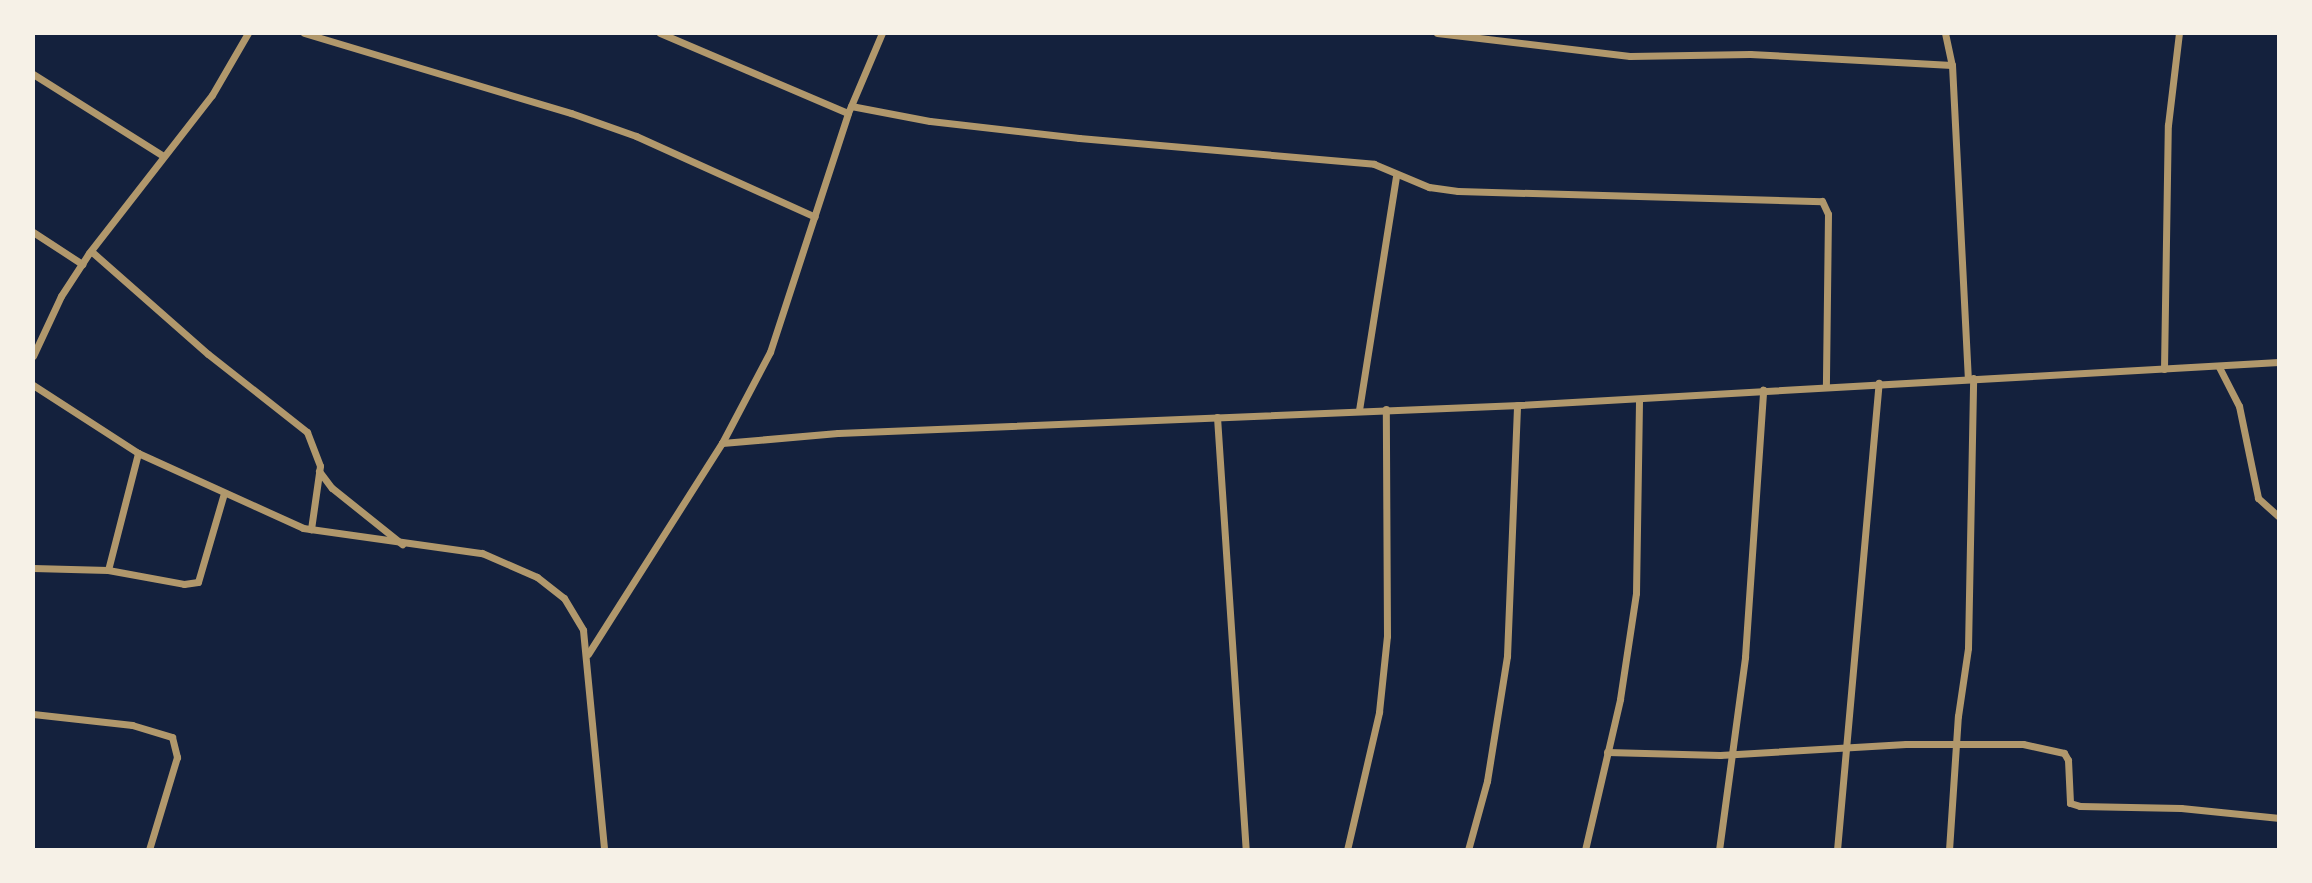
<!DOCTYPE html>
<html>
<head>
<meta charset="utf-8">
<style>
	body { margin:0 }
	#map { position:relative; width:2312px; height:883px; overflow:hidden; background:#14213d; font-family:Spectral,serif }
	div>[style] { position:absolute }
	.minor>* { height:7px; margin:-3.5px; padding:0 3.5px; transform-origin:3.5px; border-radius:3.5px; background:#b1986c }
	span { translate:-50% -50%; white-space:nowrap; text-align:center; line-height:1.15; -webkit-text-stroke:7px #f6f1e7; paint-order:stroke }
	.frame { position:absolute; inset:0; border:35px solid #f6f1e7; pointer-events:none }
</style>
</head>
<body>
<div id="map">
	<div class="minor">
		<div style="left:304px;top:33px;width:279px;rotate:16.7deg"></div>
		<div style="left:571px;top:113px;width:69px;rotate:19.5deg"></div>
		<div style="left:636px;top:136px;width:196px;rotate:24.3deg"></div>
		<div style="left:660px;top:33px;width:204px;rotate:23.1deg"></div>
		<div style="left:1437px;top:33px;width:194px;rotate:6.8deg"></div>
		<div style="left:1630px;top:56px;width:120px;rotate:-1deg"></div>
		<div style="left:1750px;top:54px;width:202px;rotate:3.1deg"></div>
		<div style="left:1945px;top:33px;width:33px;rotate:78deg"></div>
		<div style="left:1952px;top:65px;width:313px;rotate:87.1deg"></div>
		<div style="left:33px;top:74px;width:154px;rotate:32.2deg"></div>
		<div style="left:851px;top:106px;width:80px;rotate:10.8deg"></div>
		<div style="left:930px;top:121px;width:150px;rotate:6.5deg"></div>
		<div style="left:1079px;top:138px;width:296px;rotate:5deg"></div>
		<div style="left:1374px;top:164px;width:60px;rotate:22.7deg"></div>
		<div style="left:1429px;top:187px;width:29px;rotate:8deg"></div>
		<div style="left:1458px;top:191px;width:364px;rotate:1.6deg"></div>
		<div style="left:1822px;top:201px;width:14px;rotate:65deg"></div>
		<div style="left:1828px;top:214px;width:172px;rotate:90.7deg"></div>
		<div style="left:33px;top:232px;width:59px;rotate:33.1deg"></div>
		<div style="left:91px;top:251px;width:156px;rotate:41.4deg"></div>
		<div style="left:208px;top:354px;width:126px;rotate:38.2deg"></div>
		<div style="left:307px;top:432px;width:36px;rotate:69deg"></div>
		<div style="left:320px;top:466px;width:64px;rotate:98.1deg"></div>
		<div style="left:33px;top:356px;width:66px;rotate:-65deg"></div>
		<div style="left:61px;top:296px;width:51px;rotate:-56.9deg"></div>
		<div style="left:89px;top:253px;width:200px;rotate:-52.1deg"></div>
		<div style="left:212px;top:95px;width:72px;rotate:-59.9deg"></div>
		<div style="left:2219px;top:367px;width:44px;rotate:62.9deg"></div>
		<div style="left:2239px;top:406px;width:94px;rotate:78.3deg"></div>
		<div style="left:2258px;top:498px;width:28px;rotate:42deg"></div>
		<div style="left:2164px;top:369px;width:244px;rotate:-89.1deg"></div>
		<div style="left:2168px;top:125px;width:93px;rotate:-83.2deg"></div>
		<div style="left:33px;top:385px;width:125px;rotate:32.9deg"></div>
		<div style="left:138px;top:453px;width:181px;rotate:24.4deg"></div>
		<div style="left:303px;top:528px;width:181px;rotate:8deg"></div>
		<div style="left:482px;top:553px;width:60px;rotate:23.6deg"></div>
		<div style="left:537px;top:577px;width:34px;rotate:38deg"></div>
		<div style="left:564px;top:598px;width:37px;rotate:59deg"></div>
		<div style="left:583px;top:630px;width:221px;rotate:84.5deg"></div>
		<div style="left:1359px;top:410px;width:236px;rotate:-81deg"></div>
		<div style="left:1217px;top:417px;width:434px;rotate:86.2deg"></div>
		<div style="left:722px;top:443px;width:116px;rotate:-4.9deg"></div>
		<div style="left:838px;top:433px;width:682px;rotate:-2.35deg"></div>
		<div style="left:1519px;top:405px;width:761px;rotate:-3.24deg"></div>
		<div style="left:319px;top:471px;width:21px;rotate:53deg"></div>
		<div style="left:332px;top:488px;width:90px;rotate:38.7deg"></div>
		<div style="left:33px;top:568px;width:75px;rotate:1.5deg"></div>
		<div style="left:108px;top:570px;width:121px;rotate:-75.6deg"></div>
		<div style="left:108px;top:570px;width:77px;rotate:10.4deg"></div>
		<div style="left:184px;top:584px;width:14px;rotate:-8deg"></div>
		<div style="left:198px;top:582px;width:93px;rotate:-73.7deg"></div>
		<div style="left:588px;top:654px;width:250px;rotate:-57.6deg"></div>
		<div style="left:722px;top:443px;width:103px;rotate:-62.2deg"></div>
		<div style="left:770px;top:352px;width:251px;rotate:-71.9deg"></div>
		<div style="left:848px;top:113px;width:87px;rotate:-67deg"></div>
		<div style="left:33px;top:714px;width:100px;rotate:6.3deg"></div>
		<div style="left:132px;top:725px;width:42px;rotate:16.7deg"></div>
		<div style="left:172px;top:737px;width:21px;rotate:76deg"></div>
		<div style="left:177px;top:757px;width:97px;rotate:106.8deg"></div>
		<div style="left:1607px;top:752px;width:113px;rotate:1.5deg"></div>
		<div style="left:1720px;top:755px;width:186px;rotate:-3.4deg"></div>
		<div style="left:1906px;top:744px;width:117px"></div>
		<div style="left:2023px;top:744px;width:42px;rotate:12.4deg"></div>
		<div style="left:2064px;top:753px;width:8px;rotate:60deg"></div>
		<div style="left:2068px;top:760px;width:43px;rotate:87.3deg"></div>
		<div style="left:2070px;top:803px;width:10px;rotate:17deg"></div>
		<div style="left:2080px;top:806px;width:101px;rotate:1.1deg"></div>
		<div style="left:2181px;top:808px;width:99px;rotate:5.8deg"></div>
		<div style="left:1347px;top:850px;width:142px;rotate:-76.9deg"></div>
		<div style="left:1379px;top:712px;width:76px;rotate:-84deg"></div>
		<div style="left:1387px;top:636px;width:227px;rotate:-90.3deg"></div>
		<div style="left:1468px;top:850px;width:72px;rotate:-74.6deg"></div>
		<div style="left:1487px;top:781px;width:127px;rotate:-80.9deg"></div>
		<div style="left:1507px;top:656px;width:251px;rotate:-87.7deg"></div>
		<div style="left:1585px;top:850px;width:155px;rotate:-76.9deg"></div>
		<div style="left:1620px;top:699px;width:107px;rotate:-81.4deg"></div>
		<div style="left:1636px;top:593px;width:194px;rotate:-89.1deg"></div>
		<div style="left:1719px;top:850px;width:195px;rotate:-82.3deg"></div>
		<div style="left:1745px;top:657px;width:268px;rotate:-86.1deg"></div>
		<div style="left:1837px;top:850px;width:469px;rotate:-84.9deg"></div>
		<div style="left:1949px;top:850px;width:134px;rotate:-86.2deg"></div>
		<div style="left:1958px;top:716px;width:69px;rotate:-81.6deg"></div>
		<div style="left:1968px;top:648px;width:270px;rotate:-88.9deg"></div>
	</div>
	<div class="frame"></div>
</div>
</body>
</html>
